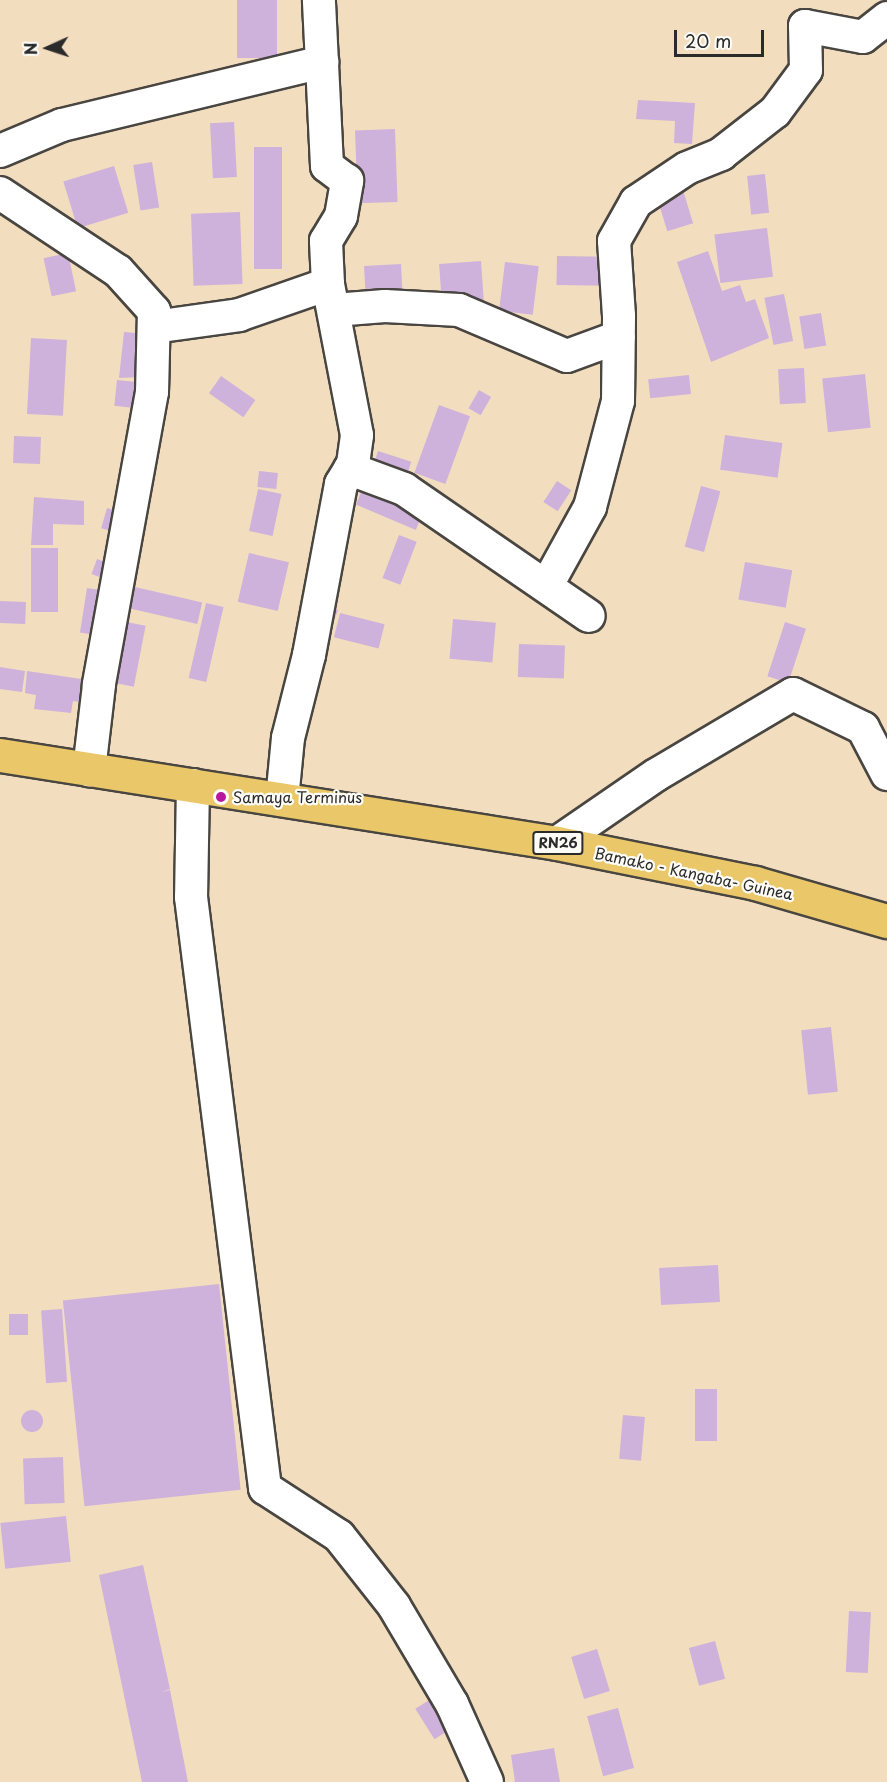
<!DOCTYPE html>
<html>
<head>
<meta charset="utf-8">
<style>
	body { margin:0 }
	#map { position:relative; width:887px; height:1782px; overflow:hidden; background:#f3ddbf; font-family:"Playpen Sans",sans-serif }
	div>[style] { position:absolute }
	.building>* { inset:0; background:#ceb2db; transform-origin:0 0 }
	.round { border-radius:50% }
	.roads { filter:drop-shadow(2px 0 #494641) drop-shadow(-2px 0 #494641) drop-shadow(0 2px #494641) drop-shadow(0 -2px #494641) }
	.street>* { height:32px; margin:-16px; padding:0 16px; transform-origin:16px; border-radius:16px; background:#fff }
	.primary>* { height:33px; margin:-16.5px; padding:0 16.5px; transform-origin:16.5px; border-radius:16.5px; background:#eac769 }
	.dots>* { width:16px; height:16px; translate:-50% -50%; box-sizing:border-box; border:3px solid #fdfcf7; border-radius:50% }
	span { translate:-50% -50%; white-space:nowrap; text-align:center; line-height:1.15; -webkit-text-stroke:4.5px #fdfcf7; paint-order:stroke }
	.shield-label span { padding:2px 4px; background:#fdfcf7; border:2px solid; border-radius:4px; -webkit-text-stroke-width:0 }
	.shield-label { font-size:14px; color:#2b2b2b; font-weight:700 }
	.poi-label { font-size:15px; color:#2b2b2b }
	.left { translate:0 -50%; text-align:left }
	.street-label { font-size:15px; color:#2b2b2b }
	.north { position:absolute; left:18px; top:18px; width:60px; height:60px; -webkit-text-stroke:4px #fdfcf7; paint-order:stroke; rotate:267deg; font-size:16px; font-weight:700; line-height:24px; text-align:center; color:#2b2b2b }
	.north::after { content:''; display:block; margin:auto; width:21px; height:27px; background:#2b2b2b; clip-path:polygon(50% 0,100% 100%,50% 72%,0 100%) }
	.scale { position:absolute; left:674px; top:30px; width:90px; height:27px; box-sizing:border-box; border:3px solid #2b2b2b; border-top:0; padding-left:8px; font-size:18px; line-height:21px; white-space:nowrap; color:#2b2b2b; -webkit-text-stroke:4px #fdfcf7; paint-order:stroke }
</style>
</head>
<body>
<div id="map">
	<div class="building">
		<div style="left:237px;top:0;width:40px;height:58px"></div>
		<div style="clip-path:polygon(638px 100px,695px 103px,692px 144px,674px 143px,675px 121px,636px 119px)"></div>
		<div style="left:234px;top:122px;width:55px;height:24px;rotate:87deg"></div>
		<div style="left:395px;top:129px;width:73px;height:40px;rotate:88deg"></div>
		<div style="left:254px;top:147px;width:28px;height:122px"></div>
		<div style="left:152px;top:162px;width:46px;height:19px;rotate:81deg"></div>
		<div style="left:114px;top:166px;width:49px;height:53px;rotate:73deg"></div>
		<div style="left:765px;top:174px;width:39px;height:18px;rotate:84deg"></div>
		<div style="left:682px;top:187px;width:38px;height:27px;rotate:73deg"></div>
		<div style="left:240px;top:212px;width:72px;height:49px;rotate:88deg"></div>
		<div style="left:767px;top:228px;width:49px;height:53px;rotate:83deg"></div>
		<div style="clip-path:polygon(708px 251px,722px 291px,740px 285px,746px 302px,755px 299px,769px 338px,711px 362px,677px 262px)"></div>
		<div style="left:68px;top:253px;width:39px;height:25px;rotate:78deg"></div>
		<div style="left:557px;top:256px;width:50px;height:29px;rotate:1deg"></div>
		<div style="left:481px;top:261px;width:41px;height:42px;rotate:86deg"></div>
		<div style="left:505px;top:262px;width:34px;height:49px;rotate:7deg"></div>
		<div style="left:401px;top:264px;width:36px;height:37px;rotate:87deg"></div>
		<div style="left:784px;top:294px;width:48px;height:20px;rotate:79deg"></div>
		<div style="left:821px;top:313px;width:33px;height:22px;rotate:81deg"></div>
		<div style="clip-path:polygon(124px 332px,148px 334px,142px 377px,119px 378px)"></div>
		<div style="left:31px;top:338px;width:36px;height:76px;rotate:3deg"></div>
		<div style="left:804px;top:368px;width:35px;height:26px;rotate:87deg"></div>
		<div style="left:865px;top:374px;width:54px;height:43px;rotate:84deg"></div>
		<div style="left:689px;top:375px;width:19px;height:41px;rotate:84deg"></div>
		<div style="left:221px;top:376px;width:42px;height:21px;rotate:35deg"></div>
		<div style="left:117px;top:380px;width:20px;height:26px;rotate:6deg"></div>
		<div style="left:479px;top:390px;width:14px;height:21px;rotate:30deg"></div>
		<div style="left:439px;top:405px;width:33px;height:72px;rotate:20deg"></div>
		<div style="left:725px;top:435px;width:58px;height:35px;rotate:8deg"></div>
		<div style="left:14px;top:436px;width:27px;height:27px;rotate:2deg"></div>
		<div style="left:378px;top:451px;width:35px;height:22px;rotate:18deg"></div>
		<div style="left:259px;top:471px;width:19px;height:16px;rotate:6deg"></div>
		<div style="left:557px;top:481px;width:17px;height:25px;rotate:33deg"></div>
		<div style="left:701px;top:486px;width:20px;height:63px;rotate:15deg"></div>
		<div style="left:363px;top:488px;width:65px;height:18px;rotate:23deg"></div>
		<div style="left:258px;top:489px;width:24px;height:43px;rotate:12deg"></div>
		<div style="clip-path:polygon(34px 497px,84px 501px,84px 525px,53px 524px,53px 545px,31px 545px)"></div>
		<div style="left:107px;top:508px;width:15px;height:21px;rotate:16deg"></div>
		<div style="left:399px;top:535px;width:19px;height:46px;rotate:21deg"></div>
		<div style="left:31px;top:548px;width:27px;height:64px"></div>
		<div style="left:249px;top:553px;width:41px;height:50px;rotate:13deg"></div>
		<div style="left:97px;top:559px;width:15px;height:16px;rotate:20deg"></div>
		<div style="left:745px;top:562px;width:48px;height:38px;rotate:10deg"></div>
		<div style="left:135px;top:587px;width:69px;height:22px;rotate:13deg"></div>
		<div style="left:87px;top:588px;width:18px;height:45px;rotate:9deg"></div>
		<div style="left:0;top:601px;width:26px;height:22px;rotate:2deg"></div>
		<div style="left:206px;top:603px;width:18px;height:77px;rotate:13deg"></div>
		<div style="left:325px;top:605px;width:14px;height:19px;rotate:21deg"></div>
		<div style="left:340px;top:613px;width:46px;height:25px;rotate:14deg"></div>
		<div style="left:453px;top:619px;width:43px;height:40px;rotate:5deg"></div>
		<div style="left:126px;top:622px;width:20px;height:62px;rotate:11deg"></div>
		<div style="left:785px;top:622px;width:22px;height:57px;rotate:18deg"></div>
		<div style="left:519px;top:644px;width:46px;height:33px;rotate:2deg"></div>
		<div style="clip-path:polygon(0 667px,25px 671px,22px 692px,0 689px)"></div>
		<div style="clip-path:polygon(27px 671px,95px 681px,93px 704px,73px 701px,71px 713px,34px 709px,36px 695px,25px 693px)"></div>
		<div style="left:831px;top:1027px;width:65px;height:30px;rotate:84deg"></div>
		<div style="left:718px;top:1265px;width:37px;height:59px;rotate:87deg"></div>
		<div style="left:219px;top:1284px;width:207px;height:157px;rotate:84deg"></div>
		<div style="left:62px;top:1309px;width:73px;height:21px;rotate:86deg"></div>
		<div style="left:9px;top:1314px;width:19px;height:21px"></div>
		<div style="left:695px;top:1389px;width:22px;height:52px"></div>
		<div class="round" style="left:21px;top:1410px;width:22px;height:22px"></div>
		<div style="left:623px;top:1415px;width:22px;height:44px;rotate:5deg"></div>
		<div style="left:63px;top:1457px;width:46px;height:40px;rotate:88deg"></div>
		<div style="left:66px;top:1516px;width:46px;height:66px;rotate:84deg"></div>
		<div style="clip-path:polygon(143px 1565px,170px 1689px,161px 1692px,170px 1690px,188px 1782px,142px 1782px,99px 1575px)"></div>
		<div style="left:849px;top:1611px;width:22px;height:61px;rotate:3deg"></div>
		<div style="left:715px;top:1641px;width:39px;height:27px;rotate:75deg"></div>
		<div style="left:597px;top:1649px;width:44px;height:27px;rotate:73deg"></div>
		<div style="left:434px;top:1697px;width:36px;height:22px;rotate:58deg"></div>
		<div style="left:618px;top:1708px;width:62px;height:32px;rotate:75deg"></div>
		<div style="clip-path:polygon(554px 1748px,560px 1782px,515px 1782px,511px 1755px)"></div>
	</div>
	<div class="roads">
		<div class="street">
			<div style="left:0;top:151px;width:67px;rotate:-22.8deg"></div>
			<div style="left:62px;top:125px;width:268px;rotate:-13.6deg"></div>
			<div style="left:0;top:193px;width:141px;rotate:33.5deg"></div>
			<div style="left:118px;top:271px;width:54px;rotate:48deg"></div>
			<div style="left:154px;top:311px;width:81px;rotate:91.4deg"></div>
			<div style="left:152px;top:392px;width:298px;rotate:100.3deg"></div>
			<div style="left:99px;top:685px;width:86px;rotate:96.7deg"></div>
			<div style="left:334px;top:310px;width:51px;rotate:-4.5deg"></div>
			<div style="left:385px;top:306px;width:74px;rotate:3.1deg"></div>
			<div style="left:459px;top:310px;width:117px;rotate:23.1deg"></div>
			<div style="left:567px;top:356px;width:55px;rotate:-20.1deg"></div>
			<div style="left:154px;top:327px;width:86px;rotate:-8deg"></div>
			<div style="left:239px;top:315px;width:94px;rotate:-19.2deg"></div>
			<div style="left:350px;top:469px;width:58px;rotate:20.3deg"></div>
			<div style="left:404px;top:489px;width:224px;rotate:34.5deg"></div>
			<div style="left:547px;top:585px;width:89px;rotate:-61.1deg"></div>
			<div style="left:590px;top:507px;width:110px;rotate:-75.2deg"></div>
			<div style="left:618px;top:401px;width:85px;rotate:-89.3deg"></div>
			<div style="left:619px;top:316px;width:75px;rotate:-93.8deg"></div>
			<div style="left:614px;top:241px;width:45px;rotate:-60.6deg"></div>
			<div style="left:636px;top:202px;width:61px;rotate:-33.7deg"></div>
			<div style="left:687px;top:168px;width:37px;rotate:-22deg"></div>
			<div style="left:721px;top:154px;width:68px;rotate:-37.9deg"></div>
			<div style="left:775px;top:112px;width:52px;rotate:-53.6deg"></div>
			<div style="left:806px;top:70px;width:44px;rotate:-91.3deg"></div>
			<div style="left:805px;top:26px;width:59px;rotate:10.7deg"></div>
			<div style="left:863px;top:37px;width:31px;rotate:-38deg"></div>
			<div style="left:193px;top:785px;width:112px;rotate:91deg"></div>
			<div style="left:191px;top:897px;width:596px;rotate:82.86deg"></div>
			<div style="left:265px;top:1488px;width:88px;rotate:33deg"></div>
			<div style="left:339px;top:1536px;width:89px;rotate:51.8deg"></div>
			<div style="left:394px;top:1606px;width:114px;rotate:59.4deg"></div>
			<div style="left:452px;top:1704px;width:85px;rotate:65.8deg"></div>
			<div style="left:282px;top:800px;width:62px;rotate:-84.5deg"></div>
			<div style="left:288px;top:738px;width:86px;rotate:-75.8deg"></div>
			<div style="left:309px;top:655px;width:174px;rotate:-79.4deg"></div>
			<div style="left:341px;top:484px;width:23px;rotate:-59deg"></div>
			<div style="left:353px;top:464px;width:29px;rotate:-82deg"></div>
			<div style="left:357px;top:435px;width:154px;rotate:-100.9deg"></div>
			<div style="left:328px;top:284px;width:43px;rotate:-92.7deg"></div>
			<div style="left:326px;top:241px;width:29px;rotate:-59deg"></div>
			<div style="left:341px;top:216px;width:36px;rotate:-80deg"></div>
			<div style="left:347px;top:181px;width:25px;rotate:-143deg"></div>
			<div style="left:327px;top:166px;width:166px;rotate:-92.8deg"></div>
			<div style="left:557px;top:843px;width:120px;rotate:-34.5deg"></div>
			<div style="left:656px;top:775px;width:159px;rotate:-30.6deg"></div>
			<div style="left:793px;top:694px;width:78px;rotate:25.9deg"></div>
			<div style="left:863px;top:728px;width:52px;rotate:62.4deg"></div>
		</div>
		<div class="primary">
			<div style="left:0;top:755px;width:564px;rotate:8.98deg"></div>
			<div style="left:557px;top:843px;width:202px;rotate:11.4deg"></div>
			<div style="left:755px;top:883px;width:137px;rotate:16.1deg"></div>
		</div>
	</div>
	<div class="dots">
		<div style="left:221px;top:797px;background:#b5179e"></div>
	</div>
	<div class="shield-label">
		<span style="left:558px;top:843px">RN26</span>
	</div>
	<div class="poi-label">
		<span class="left" style="left:233px;top:797px">Samaya Terminus</span>
	</div>
	<div class="street-label">
		<span style="left:694px;top:873px;rotate:12deg">Bamako - Kangaba- Guinea</span>
	</div>
	<div class="north">N</div>
	<div class="scale">20 m</div>
</div>
</body>
</html>
